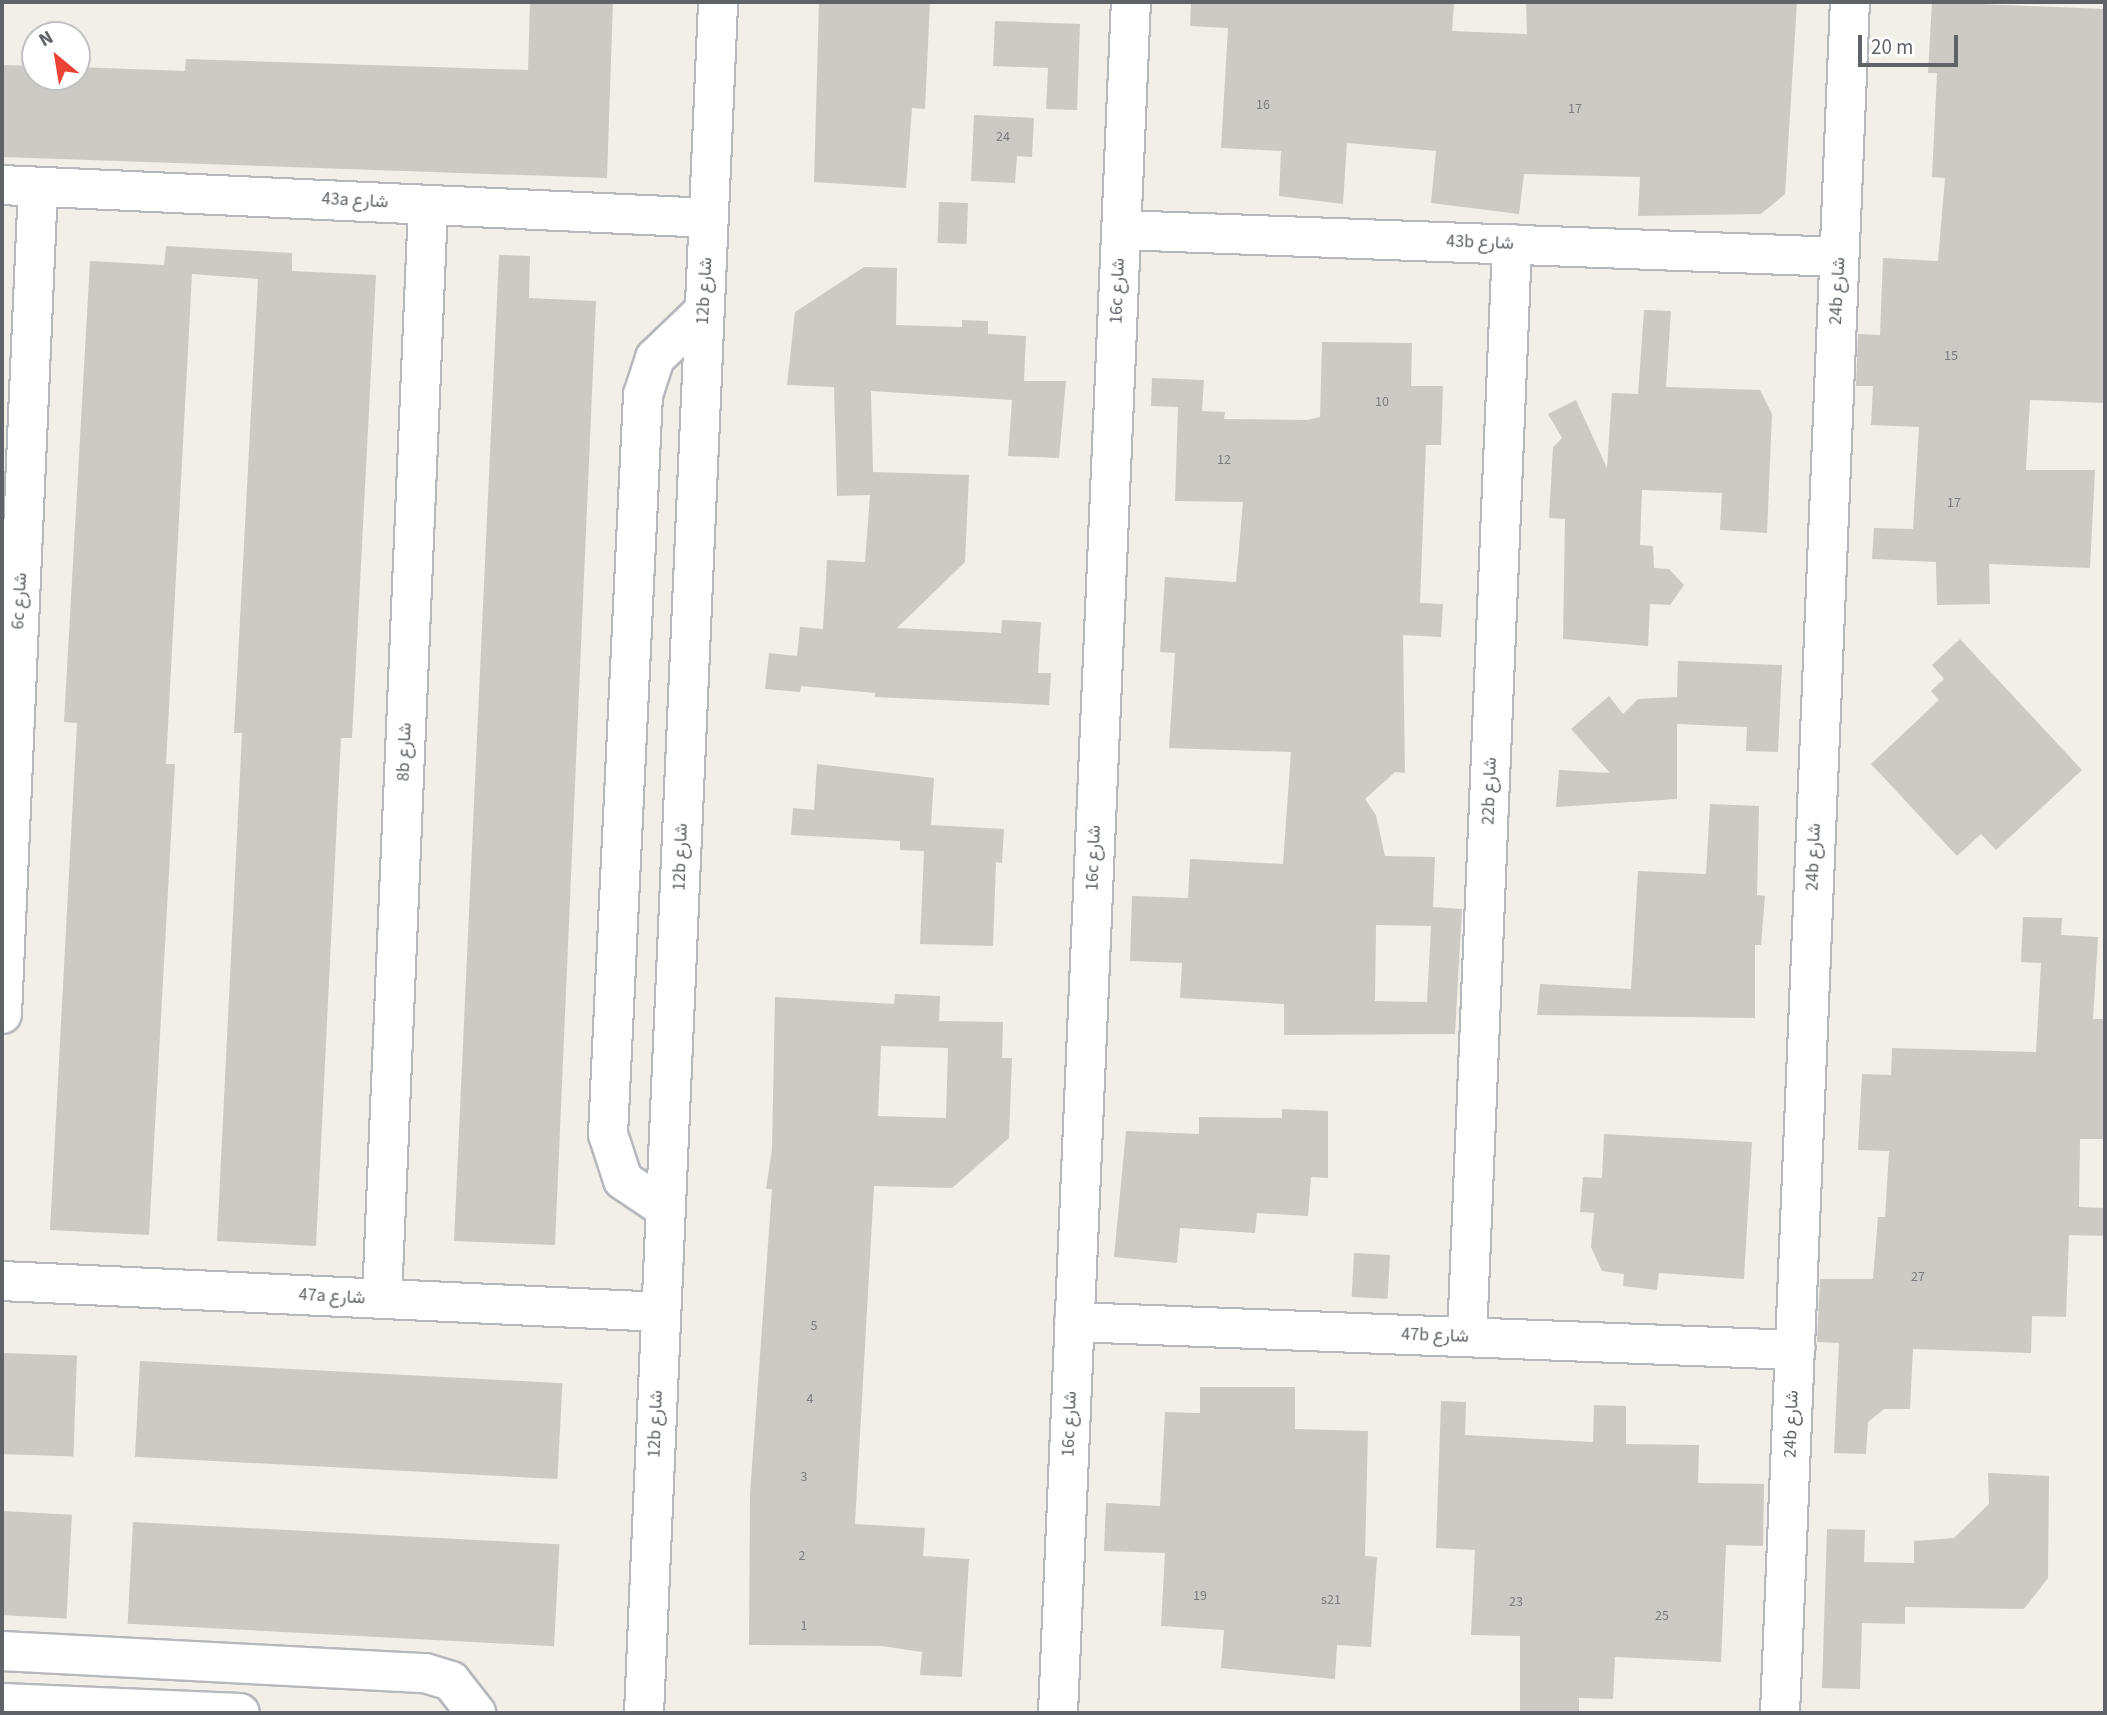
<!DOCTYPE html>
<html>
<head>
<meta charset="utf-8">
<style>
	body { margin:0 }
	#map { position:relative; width:2107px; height:1715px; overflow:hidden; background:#f1efe8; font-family:"Source Sans 3",Vazirmatn,sans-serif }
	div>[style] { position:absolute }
	.building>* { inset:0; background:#cccac5; transform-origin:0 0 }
	.roads { filter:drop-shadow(2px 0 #b5b8bc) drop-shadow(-2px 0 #b5b8bc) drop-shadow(0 2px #b5b8bc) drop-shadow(0 -2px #b5b8bc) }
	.minor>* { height:38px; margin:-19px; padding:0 19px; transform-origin:19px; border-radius:19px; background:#fff }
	span { translate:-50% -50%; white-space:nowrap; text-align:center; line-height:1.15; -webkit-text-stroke:5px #fff; paint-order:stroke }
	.number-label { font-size:14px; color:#7a7d7f }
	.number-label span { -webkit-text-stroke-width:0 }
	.street-label { font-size:18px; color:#5f6368 }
	.frame { position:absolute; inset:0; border:4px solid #5f6368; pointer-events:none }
	.north { position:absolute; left:21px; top:21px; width:70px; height:70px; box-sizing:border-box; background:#fff; border:2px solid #bfc1c3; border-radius:50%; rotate:330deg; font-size:19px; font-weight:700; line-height:28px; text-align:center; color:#5f6368 }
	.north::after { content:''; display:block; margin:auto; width:24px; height:32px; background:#ea4335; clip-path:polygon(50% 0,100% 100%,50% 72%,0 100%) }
	.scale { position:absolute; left:1858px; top:35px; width:100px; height:32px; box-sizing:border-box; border:4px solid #5f6368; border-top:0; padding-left:9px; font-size:21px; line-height:24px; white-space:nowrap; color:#5f6368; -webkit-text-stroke:5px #fff; paint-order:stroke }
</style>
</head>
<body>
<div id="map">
	<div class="building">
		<div style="clip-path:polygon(530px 2px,613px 2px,607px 178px,2px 157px,2px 65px,35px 66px,35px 77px,77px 77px,77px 67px,185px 71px,186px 59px,528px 70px)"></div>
		<div style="clip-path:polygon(819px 2px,930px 2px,925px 109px,912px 108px,906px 188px,814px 182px)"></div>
		<div style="clip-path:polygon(1191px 2px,1454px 2px,1452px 31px,1527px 34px,1526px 2px,1797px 2px,1785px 194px,1761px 214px,1638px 216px,1640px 177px,1524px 174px,1519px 214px,1431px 203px,1436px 151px,1347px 143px,1343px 204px,1279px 196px,1281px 151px,1221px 148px,1228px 28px,1190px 26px)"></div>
		<div style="clip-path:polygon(1932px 2px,2105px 9px,2105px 403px,2030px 400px,2026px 470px,2095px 470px,2090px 568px,1989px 564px,1990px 604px,1937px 605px,1936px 562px,1872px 559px,1874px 528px,1913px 529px,1919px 427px,1871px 425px,1873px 386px,1856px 386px,1858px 334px,1880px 335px,1883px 258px,1938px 261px,1945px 178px,1932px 177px,1937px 73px,1928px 73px)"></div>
		<div style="clip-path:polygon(995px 21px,1080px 24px,1077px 110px,1046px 109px,1048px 68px,993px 66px)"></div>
		<div style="clip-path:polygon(974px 115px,1034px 118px,1032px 157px,1017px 156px,1015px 183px,971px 181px)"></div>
		<div style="left:939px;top:202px;width:29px;height:41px;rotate:2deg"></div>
		<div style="clip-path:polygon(166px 246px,292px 253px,292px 271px,376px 275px,352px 738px,341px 738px,316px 1246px,217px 1241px,242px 733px,234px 733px,258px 279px,192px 274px,166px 764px,175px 764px,149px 1235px,50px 1230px,77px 723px,64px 722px,90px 261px,164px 265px)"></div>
		<div style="clip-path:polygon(499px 255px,530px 256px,529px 298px,596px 301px,555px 1245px,454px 1241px)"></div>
		<div style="clip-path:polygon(864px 267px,897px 268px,896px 325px,962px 327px,962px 320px,988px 321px,988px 334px,1026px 336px,1024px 381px,1066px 381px,1059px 458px,1008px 456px,1012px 400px,871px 391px,873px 472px,969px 475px,965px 562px,897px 628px,1001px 633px,1002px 620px,1041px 622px,1038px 673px,1051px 673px,1049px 705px,875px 697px,875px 693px,801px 686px,800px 692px,765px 689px,769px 653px,797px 656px,800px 627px,823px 629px,827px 560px,865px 562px,870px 495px,837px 496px,834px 387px,787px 385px,795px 312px)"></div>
		<div style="clip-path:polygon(1644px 310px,1671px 311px,1666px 387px,1760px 390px,1772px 414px,1767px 533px,1720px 530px,1722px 493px,1642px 490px,1640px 545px,1653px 546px,1654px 568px,1669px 569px,1684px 585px,1670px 605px,1650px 604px,1648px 646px,1563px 639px,1565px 519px,1549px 518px,1553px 447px,1562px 438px,1548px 414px,1576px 400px,1607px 468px,1612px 393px,1638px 394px)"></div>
		<div style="clip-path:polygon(evenodd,1322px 342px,1412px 343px,1411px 386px,1443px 386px,1441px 445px,1426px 445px,1420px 603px,1443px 604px,1441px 637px,1403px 635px,1405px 773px,1395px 772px,1365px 799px,1376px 815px,1385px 856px,1435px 857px,1433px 907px,1462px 909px,1455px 1034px,1284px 1035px,1284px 1004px,1180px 998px,1182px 963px,1130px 961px,1132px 896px,1188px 898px,1190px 859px,1283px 864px,1291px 752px,1169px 748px,1175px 653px,1160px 652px,1165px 577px,1236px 582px,1243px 502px,1175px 501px,1178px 407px,1151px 406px,1152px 378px,1204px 380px,1202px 411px,1225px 412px,1224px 419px,1307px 420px,1320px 417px,1322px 342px,1376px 925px,1431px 926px,1427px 1002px,1375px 1001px,1376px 925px)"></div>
		<div style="clip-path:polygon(1960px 639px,2082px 770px,1996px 850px,1981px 834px,1957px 856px,1871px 764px,1939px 700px,1931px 691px,1944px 679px,1932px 665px)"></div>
		<div style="clip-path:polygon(1678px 661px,1782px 665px,1778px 752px,1746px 751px,1747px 727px,1677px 724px,1677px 799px,1556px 807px,1559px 770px,1610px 773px,1571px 729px,1609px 696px,1623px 714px,1638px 699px,1677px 697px)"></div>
		<div style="clip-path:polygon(817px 764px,934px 778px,931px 825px,1004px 829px,1002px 863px,996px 862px,993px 946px,920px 944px,924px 851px,900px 850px,900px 841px,791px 835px,793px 808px,814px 810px)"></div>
		<div style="clip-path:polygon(1710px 804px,1759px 806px,1757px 895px,1765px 896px,1761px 945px,1755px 945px,1755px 1018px,1537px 1015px,1540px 984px,1631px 989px,1638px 871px,1706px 874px)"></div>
		<div style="clip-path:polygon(2023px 917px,2062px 918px,2061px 935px,2098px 937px,2093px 1019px,2105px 1019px,2105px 1139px,2080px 1139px,2079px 1207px,2105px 1208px,2105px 1236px,2069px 1235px,2066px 1317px,2032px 1316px,2031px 1353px,1913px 1349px,1910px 1409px,1884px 1409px,1868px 1422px,1866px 1454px,1834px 1453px,1839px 1343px,1817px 1342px,1820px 1279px,1873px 1279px,1878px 1217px,1885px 1217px,1889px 1151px,1858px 1150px,1862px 1074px,1891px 1075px,1892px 1048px,2036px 1052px,2041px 963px,2021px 962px)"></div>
		<div style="clip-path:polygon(evenodd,895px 994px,940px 996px,939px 1021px,1003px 1022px,1002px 1058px,1012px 1058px,1009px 1138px,952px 1188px,874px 1186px,855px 1524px,925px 1528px,923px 1556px,969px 1559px,962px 1677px,920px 1675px,922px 1652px,882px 1646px,749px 1645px,750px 1494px,772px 1189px,766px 1189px,772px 1149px,775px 997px,894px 1004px,895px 994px,881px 1046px,948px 1048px,946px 1118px,878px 1116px,881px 1046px)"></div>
		<div style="clip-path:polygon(1282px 1109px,1328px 1111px,1328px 1178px,1311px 1177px,1308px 1216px,1257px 1213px,1255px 1233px,1180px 1228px,1177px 1263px,1114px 1257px,1126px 1131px,1199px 1134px,1199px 1117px,1282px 1118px)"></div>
		<div style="clip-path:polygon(1604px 1134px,1752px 1142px,1744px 1279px,1659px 1273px,1657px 1290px,1623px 1286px,1624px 1274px,1602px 1271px,1591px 1247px,1594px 1213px,1580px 1212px,1583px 1177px,1602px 1178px)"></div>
		<div style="left:1354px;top:1253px;width:36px;height:44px;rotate:3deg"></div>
		<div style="left:2px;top:1353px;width:75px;height:101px;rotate:2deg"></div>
		<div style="left:140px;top:1361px;width:423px;height:96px;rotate:3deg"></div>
		<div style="clip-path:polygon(1200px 1387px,1295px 1387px,1295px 1429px,1368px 1431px,1365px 1556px,1377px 1557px,1371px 1647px,1337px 1645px,1335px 1679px,1221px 1668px,1224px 1630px,1161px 1626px,1165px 1553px,1104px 1551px,1106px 1503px,1160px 1506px,1165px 1412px,1200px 1413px)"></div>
		<div style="clip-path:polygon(1441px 1401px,1466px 1402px,1465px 1435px,1593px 1442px,1594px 1405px,1626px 1406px,1626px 1444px,1699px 1445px,1698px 1483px,1764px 1484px,1763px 1546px,1726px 1545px,1721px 1662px,1615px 1657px,1613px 1699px,1579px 1698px,1579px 1713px,1520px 1713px,1520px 1636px,1471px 1635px,1475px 1550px,1436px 1548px)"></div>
		<div style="clip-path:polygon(1988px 1473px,2049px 1476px,2048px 1578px,2024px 1609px,1905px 1607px,1905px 1624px,1862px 1623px,1860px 1689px,1822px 1688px,1827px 1529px,1865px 1530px,1864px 1562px,1914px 1563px,1914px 1541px,1954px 1538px,1989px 1504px)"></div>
		<div style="left:2px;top:1511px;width:70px;height:104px;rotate:3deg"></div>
		<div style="left:133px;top:1522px;width:427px;height:102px;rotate:3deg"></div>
	</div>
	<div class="roads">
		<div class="minor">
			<div style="left:2px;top:185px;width:708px;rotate:2.67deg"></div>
			<div style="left:1121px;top:230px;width:719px;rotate:2.15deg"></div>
			<div style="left:2px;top:1014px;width:828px;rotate:-87.51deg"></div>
			<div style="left:666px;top:1209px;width:52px;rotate:-146deg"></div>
			<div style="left:623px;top:1180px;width:48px;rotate:-108.1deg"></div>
			<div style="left:608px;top:1134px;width:740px;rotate:-87.29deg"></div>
			<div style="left:643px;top:395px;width:39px;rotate:-72deg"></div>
			<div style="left:655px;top:358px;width:68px;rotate:-43.8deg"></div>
			<div style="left:2px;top:1281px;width:660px;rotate:2.69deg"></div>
			<div style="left:382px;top:1299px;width:1095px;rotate:-87.59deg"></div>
			<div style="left:1074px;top:1322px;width:722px;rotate:2.22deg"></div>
			<div style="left:1467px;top:1337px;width:1094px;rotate:-87.64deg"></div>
			<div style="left:2px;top:1651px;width:424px;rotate:3deg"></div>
			<div style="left:425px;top:1673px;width:27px;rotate:17deg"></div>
			<div style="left:451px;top:1681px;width:41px;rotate:52deg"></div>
			<div style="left:2px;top:1703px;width:238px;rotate:2.4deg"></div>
			<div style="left:644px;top:1713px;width:1713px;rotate:-87.52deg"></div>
			<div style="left:1058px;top:1713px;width:1713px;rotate:-87.56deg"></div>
			<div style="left:1780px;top:1713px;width:1712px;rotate:-87.66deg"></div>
		</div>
	</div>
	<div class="number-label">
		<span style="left:1263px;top:105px">16</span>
		<span style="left:1575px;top:109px">17</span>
		<span style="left:1003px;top:137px">24</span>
		<span style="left:1951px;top:356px">15</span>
		<span style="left:1382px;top:402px">10</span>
		<span style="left:1224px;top:460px">12</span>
		<span style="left:1954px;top:503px">17</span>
		<span style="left:1918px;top:1277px">27</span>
		<span style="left:814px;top:1326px">5</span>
		<span style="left:810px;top:1399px">4</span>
		<span style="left:804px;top:1477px">3</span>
		<span style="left:802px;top:1556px">2</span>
		<span style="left:1200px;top:1596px">19</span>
		<span style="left:1331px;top:1600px">s21</span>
		<span style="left:1516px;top:1602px">23</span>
		<span style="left:1662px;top:1616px">25</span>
		<span style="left:804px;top:1626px">1</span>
	</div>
	<div class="street-label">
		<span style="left:355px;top:201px;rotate:3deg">43a شارع</span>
		<span style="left:1480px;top:243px;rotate:2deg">43b شارع</span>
		<span style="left:705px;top:291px;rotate:-87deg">12b شارع</span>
		<span style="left:1118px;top:291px;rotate:-88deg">16c شارع</span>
		<span style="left:1838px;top:291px;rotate:-87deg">24b شارع</span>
		<span style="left:20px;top:601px;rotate:-87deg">6c شارع</span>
		<span style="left:405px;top:752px;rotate:-88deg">8b شارع</span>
		<span style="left:1490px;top:791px;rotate:-88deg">22b شارع</span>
		<span style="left:681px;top:857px;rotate:-88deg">12b شارع</span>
		<span style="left:1814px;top:857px;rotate:-88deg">24b شارع</span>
		<span style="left:1094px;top:858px;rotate:-88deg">16c شارع</span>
		<span style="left:332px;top:1297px;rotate:3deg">47a شارع</span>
		<span style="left:1435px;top:1336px;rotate:2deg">47b شارع</span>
		<span style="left:656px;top:1424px;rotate:-88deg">12b شارع</span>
		<span style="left:1070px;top:1424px;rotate:-88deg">16c شارع</span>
		<span style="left:1792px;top:1424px;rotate:-88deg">24b شارع</span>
	</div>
	<div class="frame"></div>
	<div class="north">N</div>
	<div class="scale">20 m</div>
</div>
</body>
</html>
